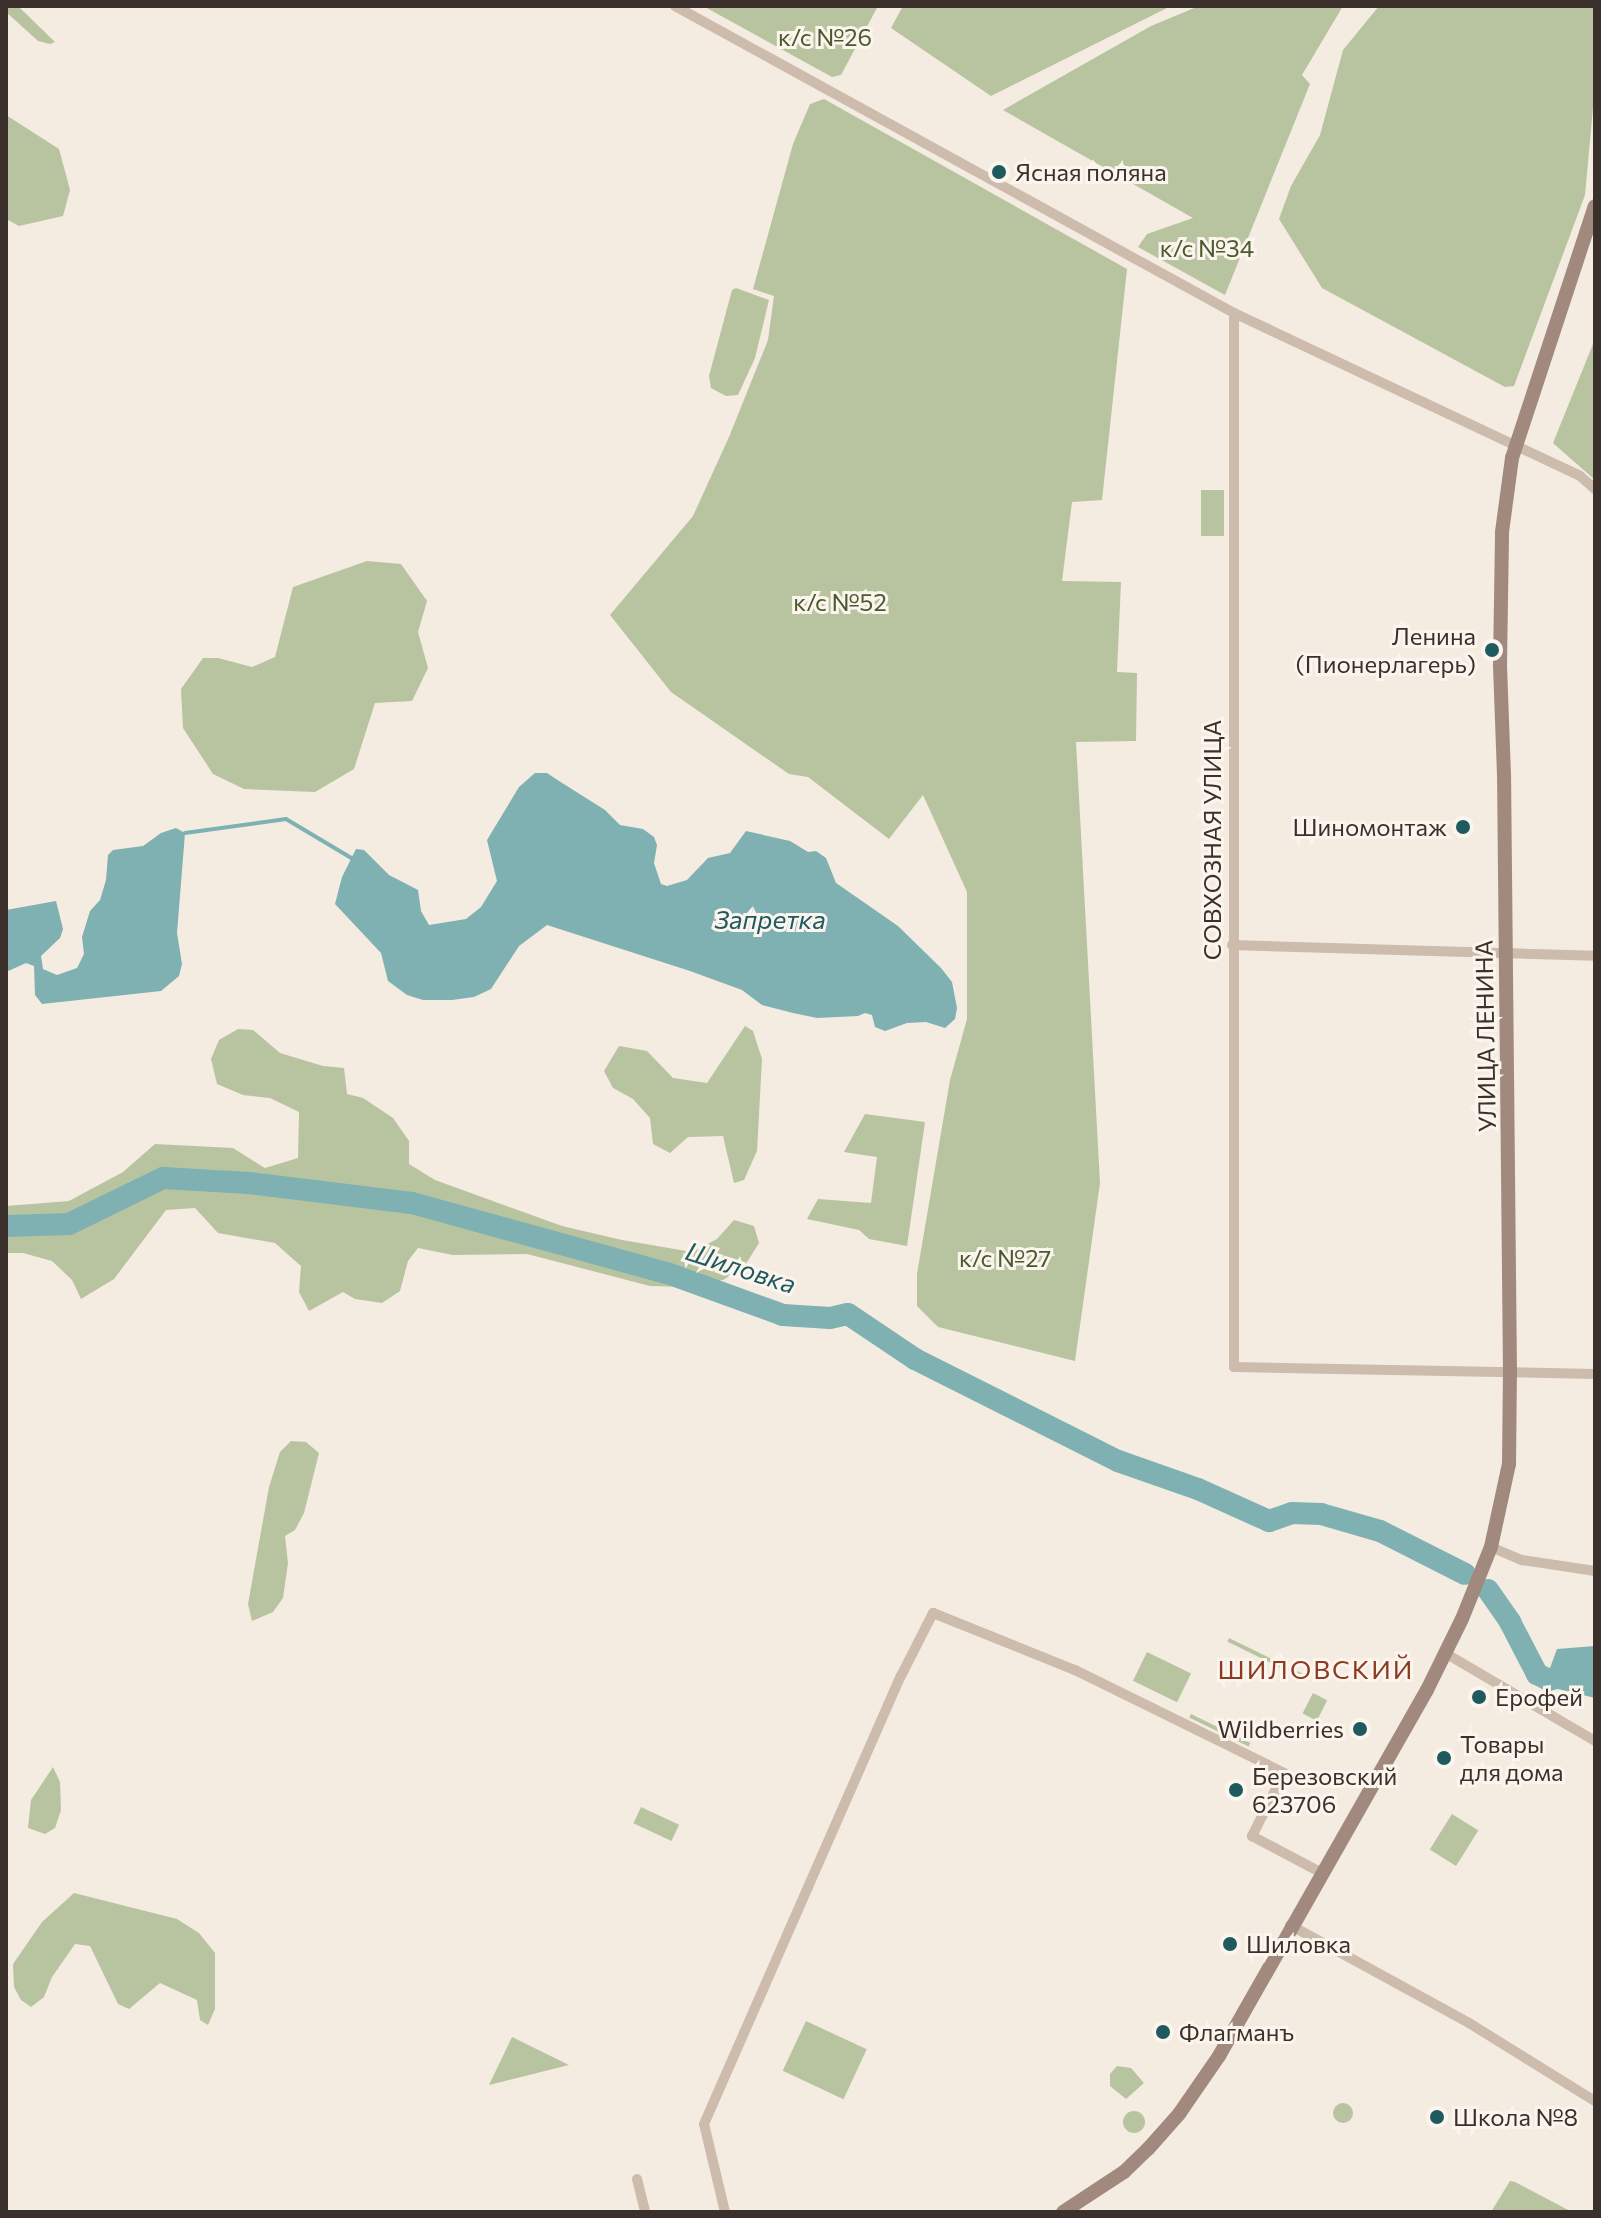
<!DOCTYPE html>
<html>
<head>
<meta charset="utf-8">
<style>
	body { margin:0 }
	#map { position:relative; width:1601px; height:2218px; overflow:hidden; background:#f4ebe1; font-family:Commissioner,sans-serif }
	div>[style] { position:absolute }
	.green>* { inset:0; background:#b8c4a0; transform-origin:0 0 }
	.round { border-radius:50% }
	.water>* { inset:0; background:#7fb0b2 }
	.stream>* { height:4px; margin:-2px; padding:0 2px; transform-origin:2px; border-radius:2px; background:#7fb0b2 }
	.river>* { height:22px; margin:-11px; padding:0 11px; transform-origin:11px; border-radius:11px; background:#7fb0b2 }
	.street>* { height:10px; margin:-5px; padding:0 5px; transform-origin:5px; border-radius:5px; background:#cdbbac }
	.secondary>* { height:14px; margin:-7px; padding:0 7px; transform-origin:7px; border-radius:7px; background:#a18a7d }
	.dots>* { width:22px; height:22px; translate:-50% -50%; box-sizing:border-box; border:4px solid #fbf5ee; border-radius:50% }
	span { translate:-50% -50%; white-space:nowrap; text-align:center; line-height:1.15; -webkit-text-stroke:6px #fbf5ee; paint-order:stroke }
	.park-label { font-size:24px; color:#4a5a2e }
	.poi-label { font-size:24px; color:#3b302b }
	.left { translate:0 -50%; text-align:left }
	.right { translate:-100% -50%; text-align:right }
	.street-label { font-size:24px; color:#3b302b }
	.water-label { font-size:26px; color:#1f5a5e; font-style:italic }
	.neighbourhood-label { font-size:26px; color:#8c3b22; letter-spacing:2px }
	.frame { position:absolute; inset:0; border:8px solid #3b302b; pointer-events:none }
</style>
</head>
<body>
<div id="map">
	<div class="green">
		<div style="clip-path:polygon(6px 6px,18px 6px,55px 42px,50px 44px,38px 41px,6px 12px)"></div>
		<div style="clip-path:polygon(703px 6px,878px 6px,841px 75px,832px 77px)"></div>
		<div style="clip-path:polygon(903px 6px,1171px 6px,991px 96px,891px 28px)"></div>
		<div style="clip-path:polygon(1199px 6px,1343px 6px,1302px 75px,1310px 84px,1225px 295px,1138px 247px,1147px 234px,1193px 218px,1003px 110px,1151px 26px)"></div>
		<div style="clip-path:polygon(1379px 6px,1595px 6px,1595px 86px,1585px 195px,1514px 386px,1505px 387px,1322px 288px,1279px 219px,1291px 186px,1320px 135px,1343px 50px)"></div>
		<div style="clip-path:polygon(824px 99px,1127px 269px,1102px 500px,1072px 502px,1062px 581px,1121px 582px,1117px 672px,1137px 673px,1136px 741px,1076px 742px,1100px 1183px,1075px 1361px,938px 1327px,917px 1306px,917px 1274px,950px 1080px,967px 1019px,967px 892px,923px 795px,889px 839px,808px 777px,789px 774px,671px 692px,610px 615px,693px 516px,729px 437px,768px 340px,774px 296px,753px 289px,793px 144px,810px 104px)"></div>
		<div style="clip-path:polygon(6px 115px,59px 149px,70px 190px,63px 216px,19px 226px,6px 219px)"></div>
		<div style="clip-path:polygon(736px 288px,769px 300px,755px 358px,738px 395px,726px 396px,711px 388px,709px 376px,732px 290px)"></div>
		<div style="clip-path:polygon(1595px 339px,1595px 480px,1553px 443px)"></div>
		<div style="left:1201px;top:490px;width:23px;height:46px"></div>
		<div style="clip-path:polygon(367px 561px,401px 564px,427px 601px,418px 632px,428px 668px,412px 701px,375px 703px,354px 769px,315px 792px,244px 789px,213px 774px,183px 728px,181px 689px,203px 658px,218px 658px,252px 667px,275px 657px,293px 587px)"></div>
		<div style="clip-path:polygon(745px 1026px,753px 1031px,762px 1059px,757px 1151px,744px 1180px,734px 1183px,723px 1136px,688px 1137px,670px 1153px,653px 1144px,650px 1118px,633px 1099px,613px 1088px,604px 1071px,619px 1046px,647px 1051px,673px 1078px,707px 1083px)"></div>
		<div style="clip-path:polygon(238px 1029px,253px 1030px,280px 1053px,323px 1066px,344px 1068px,347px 1094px,363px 1098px,393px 1118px,409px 1141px,409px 1164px,435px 1180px,562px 1226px,622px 1240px,692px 1252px,717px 1239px,734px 1220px,754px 1226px,759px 1243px,744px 1267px,723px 1280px,684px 1287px,650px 1286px,527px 1254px,453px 1255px,418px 1248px,408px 1261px,400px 1291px,382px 1303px,355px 1299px,343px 1292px,309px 1311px,299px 1292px,301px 1266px,275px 1243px,218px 1233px,195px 1208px,166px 1210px,114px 1279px,81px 1299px,72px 1280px,52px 1261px,23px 1253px,6px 1253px,6px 1206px,69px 1201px,123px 1172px,155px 1144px,233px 1148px,265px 1168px,298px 1158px,299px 1112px,270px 1098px,243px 1095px,217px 1084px,211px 1059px,219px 1040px)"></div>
		<div style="clip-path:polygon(865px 1114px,925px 1122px,907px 1246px,869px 1239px,859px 1230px,807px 1219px,818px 1199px,871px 1203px,877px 1157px,844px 1152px)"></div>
		<div style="clip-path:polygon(291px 1441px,306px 1442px,319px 1453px,304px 1513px,295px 1530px,285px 1536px,288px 1563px,283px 1598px,273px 1612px,252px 1621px,248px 1604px,269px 1487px,280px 1452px)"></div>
		<div style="left:1229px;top:1638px;width:88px;height:4px;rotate:26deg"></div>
		<div style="left:1147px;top:1652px;width:49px;height:32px;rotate:26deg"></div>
		<div style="left:1313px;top:1693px;width:16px;height:23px;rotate:27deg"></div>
		<div style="left:1191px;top:1714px;width:66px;height:4px;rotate:26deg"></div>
		<div style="clip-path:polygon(53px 1767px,60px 1782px,61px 1810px,55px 1828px,45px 1834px,28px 1828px,31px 1800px)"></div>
		<div style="left:641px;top:1807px;width:42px;height:18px;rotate:25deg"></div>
		<div style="left:1452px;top:1814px;width:31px;height:42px;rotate:32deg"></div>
		<div style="clip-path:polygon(74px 1893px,177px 1919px,199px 1933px,215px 1953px,215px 2009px,208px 2025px,200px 2020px,197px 2000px,160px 1983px,129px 2009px,118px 2004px,90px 1946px,75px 1944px,52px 1977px,44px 1997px,31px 2007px,21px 2000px,14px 1987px,13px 1964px,42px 1922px)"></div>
		<div style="left:806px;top:2021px;width:67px;height:55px;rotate:25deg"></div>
		<div style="clip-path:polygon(512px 2037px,569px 2065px,489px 2085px)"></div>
		<div style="clip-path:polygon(1117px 2066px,1131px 2068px,1144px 2083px,1126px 2099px,1110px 2086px,1110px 2074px)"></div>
		<div class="round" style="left:1333px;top:2103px;width:20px;height:20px"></div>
		<div class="round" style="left:1123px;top:2111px;width:22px;height:22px"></div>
		<div style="clip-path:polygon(1510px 2181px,1515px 2182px,1572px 2212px,1491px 2212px)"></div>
	</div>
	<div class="water">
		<div style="clip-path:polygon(535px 773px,547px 773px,559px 781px,605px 810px,620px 825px,643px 829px,654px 837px,657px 845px,654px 863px,661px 884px,667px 886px,687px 880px,708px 858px,730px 853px,746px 831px,790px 841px,808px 852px,816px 851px,826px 858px,836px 883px,898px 926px,941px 968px,952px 982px,957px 1008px,955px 1019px,945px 1028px,926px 1022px,907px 1023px,885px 1031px,875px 1027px,872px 1015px,865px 1013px,858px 1016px,817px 1018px,793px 1013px,762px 1005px,742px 990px,690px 971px,547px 925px,519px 946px,491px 989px,474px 997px,452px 1000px,423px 1000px,407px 995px,388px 981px,381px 953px,335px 904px,342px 877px,356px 849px,364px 850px,389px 875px,418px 890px,421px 911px,429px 925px,466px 919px,481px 907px,497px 881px,487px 840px,519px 787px)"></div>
		<div style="clip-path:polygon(176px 828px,185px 833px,177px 933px,182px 964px,179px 976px,161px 991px,42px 1004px,35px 995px,34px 966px,26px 963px,6px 972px,6px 910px,56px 901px,63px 929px,60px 938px,41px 956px,43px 969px,57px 975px,77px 968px,84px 954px,82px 937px,90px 911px,100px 900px,106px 880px,108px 855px,113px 850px,143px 846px,161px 833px)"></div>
		<div style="clip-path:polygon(1595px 1646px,1595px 1698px,1550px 1687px,1524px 1670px,1526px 1659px,1540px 1669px,1550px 1668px,1557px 1649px)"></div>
	</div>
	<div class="stream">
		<div style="left:185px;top:833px;width:102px;rotate:-7.9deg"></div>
		<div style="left:286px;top:819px;width:78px;rotate:30.8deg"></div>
	</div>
	<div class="river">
		<div style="left:6px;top:1226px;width:63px;rotate:-1.8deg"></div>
		<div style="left:69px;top:1224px;width:105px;rotate:-26.1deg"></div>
		<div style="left:163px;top:1178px;width:86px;rotate:3.3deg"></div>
		<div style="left:249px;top:1183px;width:164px;rotate:7deg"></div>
		<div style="left:412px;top:1203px;width:264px;rotate:15.4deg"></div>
		<div style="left:667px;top:1273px;width:123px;rotate:19.9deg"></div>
		<div style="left:783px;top:1315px;width:47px;rotate:3.7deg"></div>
		<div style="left:830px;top:1318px;width:18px;rotate:-13deg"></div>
		<div style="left:848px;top:1314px;width:81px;rotate:33.9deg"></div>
		<div style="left:915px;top:1359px;width:227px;rotate:26.7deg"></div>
		<div style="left:1118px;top:1461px;width:85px;rotate:19.3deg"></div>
		<div style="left:1198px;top:1489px;width:78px;rotate:24.3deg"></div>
		<div style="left:1269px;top:1521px;width:24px;rotate:-19deg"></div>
		<div style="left:1292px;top:1513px;width:29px;rotate:2deg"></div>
		<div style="left:1321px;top:1514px;width:61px;rotate:16.1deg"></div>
		<div style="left:1380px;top:1531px;width:95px;rotate:26.8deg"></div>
		<div style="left:1488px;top:1590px;width:39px;rotate:55deg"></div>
		<div style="left:1510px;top:1622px;width:59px;rotate:62.6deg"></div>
		<div style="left:1537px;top:1674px;width:13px;rotate:27deg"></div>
		<div style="left:1549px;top:1680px;width:16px;rotate:-18deg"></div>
		<div style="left:1564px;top:1675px;width:31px"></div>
	</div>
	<div class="street">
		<div style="left:675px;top:6px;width:638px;rotate:28.78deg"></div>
		<div style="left:1234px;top:313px;width:382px;rotate:25.2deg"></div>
		<div style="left:1580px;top:476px;width:20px;rotate:41deg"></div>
		<div style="left:1234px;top:313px;width:1054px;rotate:90deg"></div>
		<div style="left:1234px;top:1367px;width:361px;rotate:1.1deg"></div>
		<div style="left:1232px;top:945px;width:363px;rotate:1.7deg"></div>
		<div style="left:1491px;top:1547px;width:34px;rotate:23deg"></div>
		<div style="left:1522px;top:1560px;width:74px;rotate:8.6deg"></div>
		<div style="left:1445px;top:1653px;width:174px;rotate:30.4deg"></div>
		<div style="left:1290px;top:1925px;width:204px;rotate:28.7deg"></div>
		<div style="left:1469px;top:2023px;width:148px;rotate:31.8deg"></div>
		<div style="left:637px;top:2179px;width:34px;rotate:76deg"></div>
		<div style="left:725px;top:2212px;width:90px;rotate:-103.4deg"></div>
		<div style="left:704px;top:2124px;width:489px;rotate:-66.3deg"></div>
		<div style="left:901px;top:1676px;width:71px;rotate:-63.1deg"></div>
		<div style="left:933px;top:1613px;width:153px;rotate:21.9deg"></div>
		<div style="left:1075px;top:1670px;width:233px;rotate:26.2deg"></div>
		<div style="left:1284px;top:1773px;width:71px;rotate:116.9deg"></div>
		<div style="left:1252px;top:1836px;width:77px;rotate:27.9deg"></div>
	</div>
	<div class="secondary">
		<div style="left:1063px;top:2212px;width:73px;rotate:-33.3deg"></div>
		<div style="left:1124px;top:2172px;width:33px;rotate:-44deg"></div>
		<div style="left:1148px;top:2149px;width:47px;rotate:-48.5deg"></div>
		<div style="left:1179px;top:2114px;width:70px;rotate:-55.4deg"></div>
		<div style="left:1219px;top:2056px;width:421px;rotate:-60.4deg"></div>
		<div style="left:1427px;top:1690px;width:79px;rotate:-63.8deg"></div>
		<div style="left:1462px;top:1619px;width:78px;rotate:-68.1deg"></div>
		<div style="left:1491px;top:1547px;width:85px;rotate:-77.8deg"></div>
		<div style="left:1509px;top:1464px;width:90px;rotate:-89.4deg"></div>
		<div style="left:1510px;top:1374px;width:599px;rotate:-90.57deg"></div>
		<div style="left:1504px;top:775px;width:111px;rotate:-92.1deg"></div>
		<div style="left:1500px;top:664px;width:132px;rotate:-89.1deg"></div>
		<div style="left:1502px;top:532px;width:75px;rotate:-82.3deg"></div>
		<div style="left:1512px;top:458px;width:265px;rotate:-71.8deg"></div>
	</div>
	<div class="dots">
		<div style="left:999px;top:172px;background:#1f5a5e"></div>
		<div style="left:1492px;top:650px;background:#1f5a5e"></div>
		<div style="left:1463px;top:827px;background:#1f5a5e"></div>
		<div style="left:1479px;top:1697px;background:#1f5a5e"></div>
		<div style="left:1360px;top:1729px;background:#1f5a5e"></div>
		<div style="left:1444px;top:1758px;background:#1f5a5e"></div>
		<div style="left:1236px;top:1790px;background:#1f5a5e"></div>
		<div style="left:1230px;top:1944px;background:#1f5a5e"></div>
		<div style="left:1163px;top:2032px;background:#1f5a5e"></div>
		<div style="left:1437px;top:2117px;background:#1f5a5e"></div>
	</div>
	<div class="park-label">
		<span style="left:825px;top:37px">к/с №26</span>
		<span style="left:1207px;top:248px">к/с №34</span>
		<span style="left:840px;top:602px">к/с №52</span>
		<span style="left:1005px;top:1258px">к/с №27</span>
	</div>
	<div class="poi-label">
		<span class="left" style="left:1015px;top:172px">Ясная поляна</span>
		<span class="right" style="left:1476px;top:650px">Ленина<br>(Пионерлагерь)</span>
		<span class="right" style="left:1447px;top:827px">Шиномонтаж</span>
		<span class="left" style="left:1495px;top:1697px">Ерофей</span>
		<span class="right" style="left:1344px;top:1729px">Wildberries</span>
		<span class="left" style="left:1460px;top:1758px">Товары<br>для дома</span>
		<span class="left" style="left:1252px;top:1790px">Березовский<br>623706</span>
		<span class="left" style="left:1246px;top:1944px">Шиловка</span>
		<span class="left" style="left:1179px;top:2032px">Флагманъ</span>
		<span class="left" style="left:1453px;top:2117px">Школа №8</span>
	</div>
	<div class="street-label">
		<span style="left:1212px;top:840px;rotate:-90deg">СОВХОЗНАЯ УЛИЦА</span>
		<span style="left:1485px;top:1036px;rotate:-91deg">УЛИЦА ЛЕНИНА</span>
	</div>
	<div class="water-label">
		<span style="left:770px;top:919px">Запретка</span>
		<span style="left:741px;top:1267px;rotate:18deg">Шиловка</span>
	</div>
	<div class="neighbourhood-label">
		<span style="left:1316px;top:1669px">ШИЛОВСКИЙ</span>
	</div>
	<div class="frame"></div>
</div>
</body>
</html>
